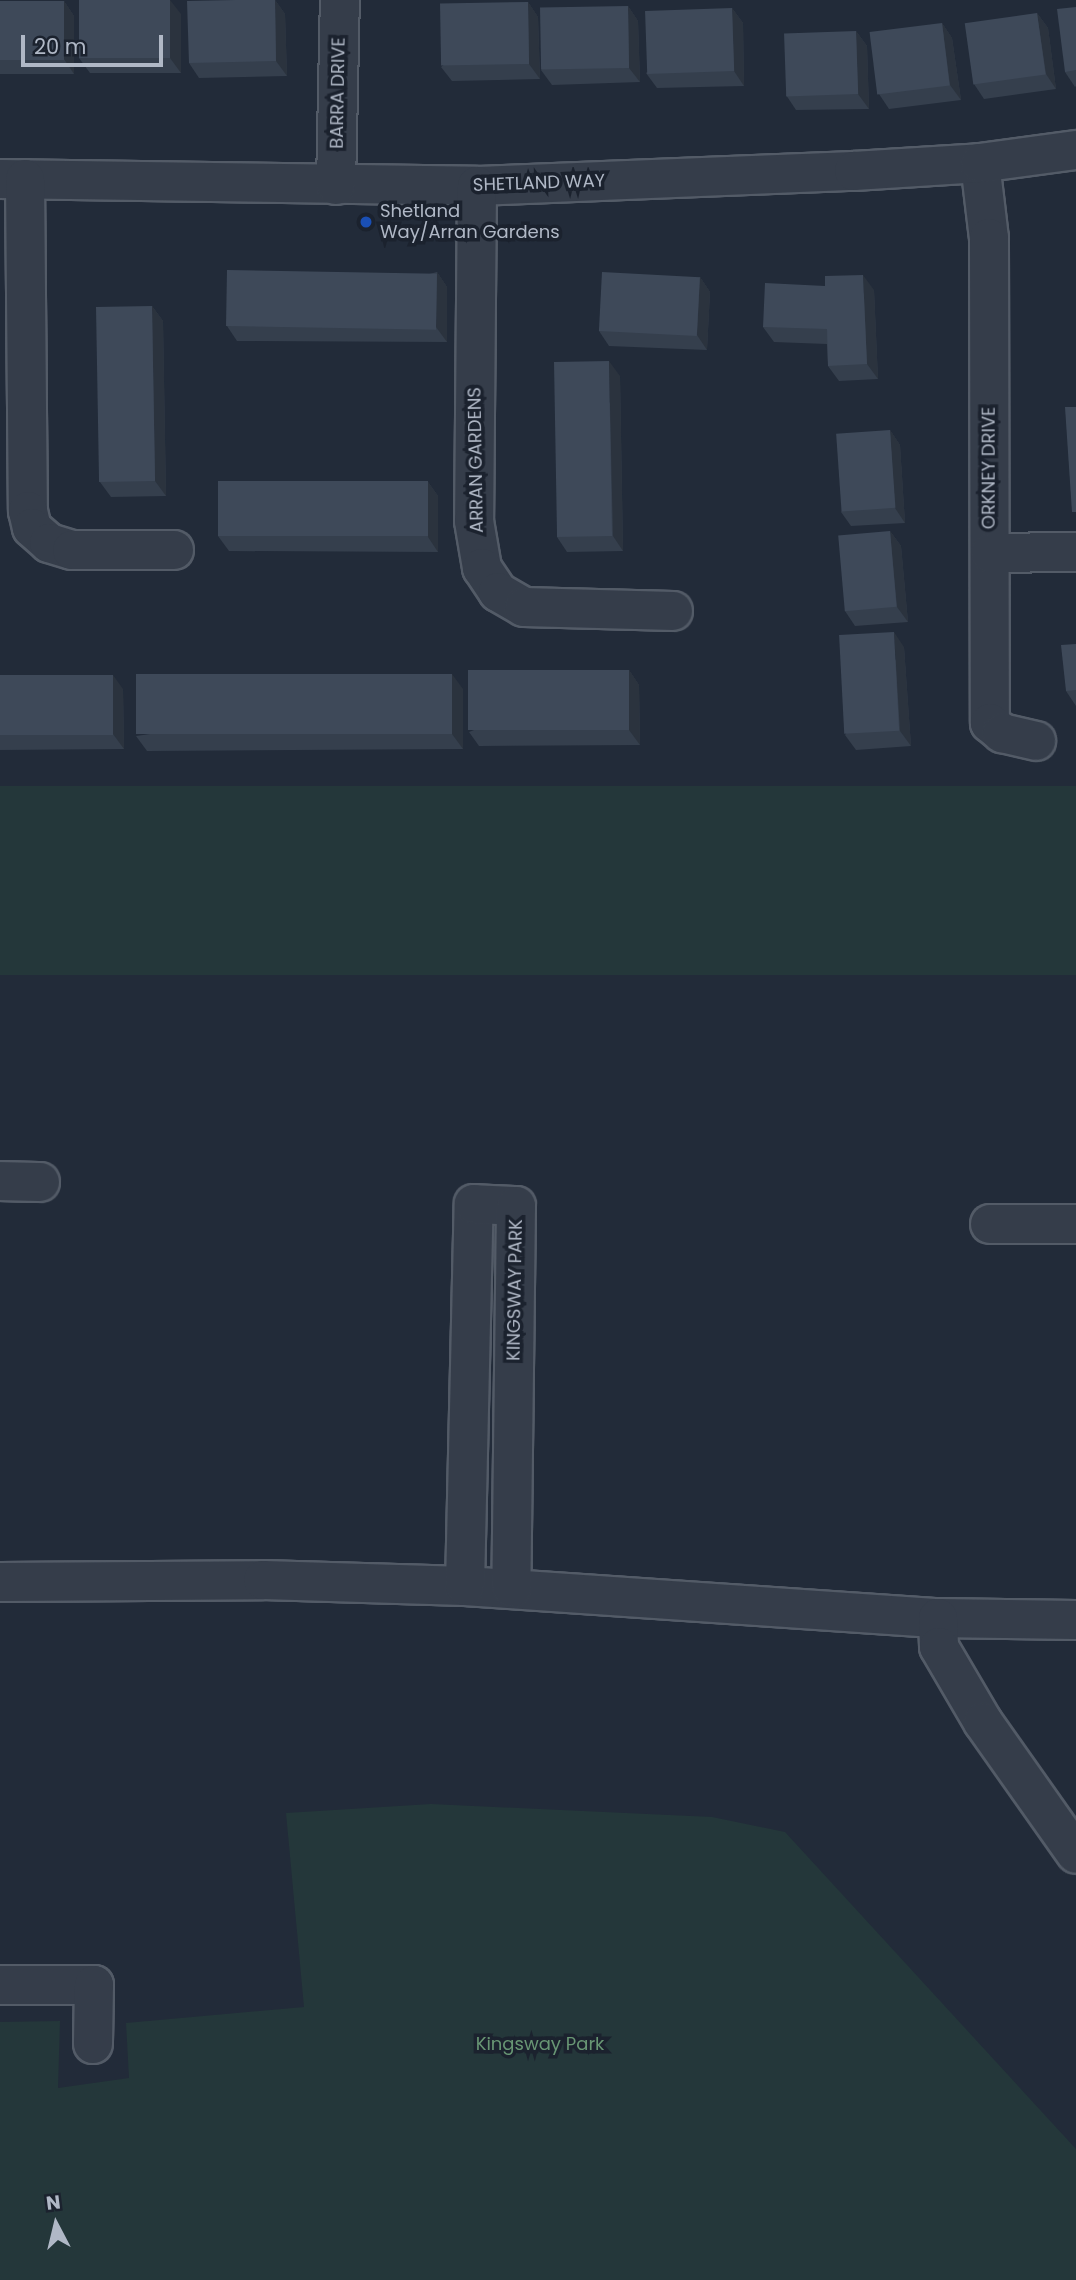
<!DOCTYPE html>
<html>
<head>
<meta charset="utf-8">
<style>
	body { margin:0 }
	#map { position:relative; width:1076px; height:2280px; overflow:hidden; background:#222b39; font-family:Poppins,sans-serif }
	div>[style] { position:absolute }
	.green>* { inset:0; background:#24373a; transform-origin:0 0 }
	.roads { filter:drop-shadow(2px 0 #535b67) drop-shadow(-2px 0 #535b67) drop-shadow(0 2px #535b67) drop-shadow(0 -2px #535b67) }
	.minor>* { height:38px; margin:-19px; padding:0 19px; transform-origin:19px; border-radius:19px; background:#353d4a }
	.wall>* { inset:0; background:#353f4d }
	.shaded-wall>* { inset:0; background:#2b333e }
	.building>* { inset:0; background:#3e4959; transform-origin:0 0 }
	.dots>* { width:19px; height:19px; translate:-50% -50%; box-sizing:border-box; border:4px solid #1b222e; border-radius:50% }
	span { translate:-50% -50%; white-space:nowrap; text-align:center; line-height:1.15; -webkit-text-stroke:7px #1b222e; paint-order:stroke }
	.street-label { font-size:18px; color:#b0b8c6 }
	.poi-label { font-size:18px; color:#b0b8c6 }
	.left { translate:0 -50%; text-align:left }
	.park-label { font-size:18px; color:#689674 }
	.north { position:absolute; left:21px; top:2189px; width:70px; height:70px; -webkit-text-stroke:5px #1b222e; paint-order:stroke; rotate:353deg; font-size:19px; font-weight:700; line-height:28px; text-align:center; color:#b0b8c6 }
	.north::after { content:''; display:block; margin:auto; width:24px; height:32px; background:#b0b8c6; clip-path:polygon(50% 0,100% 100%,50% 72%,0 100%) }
	.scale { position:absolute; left:21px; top:35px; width:142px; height:32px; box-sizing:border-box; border:4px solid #b0b8c6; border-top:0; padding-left:9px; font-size:21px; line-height:24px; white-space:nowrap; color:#b0b8c6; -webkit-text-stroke:5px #1b222e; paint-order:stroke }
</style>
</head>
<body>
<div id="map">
	<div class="green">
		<div style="left:1076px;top:786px;width:189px;height:1076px;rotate:90deg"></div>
		<div style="clip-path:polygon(431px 1804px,712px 1817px,785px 1832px,1076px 2149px,1076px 2280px,0 2280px,0 2022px,60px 2021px,58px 2088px,129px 2078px,126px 2023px,304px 2007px,286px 1813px)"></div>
	</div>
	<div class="roads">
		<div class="minor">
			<div style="left:980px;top:163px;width:76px;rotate:83.2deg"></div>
			<div style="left:989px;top:238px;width:485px;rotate:89.9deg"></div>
			<div style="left:990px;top:723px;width:16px;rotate:40deg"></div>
			<div style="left:1002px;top:733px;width:35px;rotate:13deg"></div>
			<div style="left:0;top:179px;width:477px;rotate:0.8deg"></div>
			<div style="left:477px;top:186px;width:377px;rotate:-2.3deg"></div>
			<div style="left:854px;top:171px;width:126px;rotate:-3.6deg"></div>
			<div style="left:980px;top:163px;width:97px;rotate:-7.7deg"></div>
			<div style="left:25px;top:179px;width:332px;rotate:89.5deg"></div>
			<div style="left:28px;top:511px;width:17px;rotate:77deg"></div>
			<div style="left:32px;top:528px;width:23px;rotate:41deg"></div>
			<div style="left:49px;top:543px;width:24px;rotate:17deg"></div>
			<div style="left:72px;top:550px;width:102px"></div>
			<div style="left:336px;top:185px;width:185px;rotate:-88.8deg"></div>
			<div style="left:477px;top:186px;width:335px;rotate:90.5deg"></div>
			<div style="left:474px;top:521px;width:48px;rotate:80.3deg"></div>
			<div style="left:482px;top:568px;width:29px;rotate:56deg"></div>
			<div style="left:498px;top:592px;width:30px;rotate:30deg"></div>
			<div style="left:524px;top:607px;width:149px;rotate:1.5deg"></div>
			<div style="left:990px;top:553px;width:86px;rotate:-0.7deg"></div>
			<div style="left:0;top:1181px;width:40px;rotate:1.4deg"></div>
			<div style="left:990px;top:1224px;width:86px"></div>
			<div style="left:0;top:1582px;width:263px;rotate:-0.4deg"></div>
			<div style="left:263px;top:1580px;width:202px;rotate:1.7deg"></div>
			<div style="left:465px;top:1586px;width:474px;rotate:3.9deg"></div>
			<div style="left:938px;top:1618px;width:138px;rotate:0.8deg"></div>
			<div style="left:465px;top:1586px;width:382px;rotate:-88.7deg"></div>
			<div style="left:474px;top:1204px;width:42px;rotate:2.7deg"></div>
			<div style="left:516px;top:1206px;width:382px;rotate:90.7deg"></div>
			<div style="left:938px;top:1618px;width:29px;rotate:88deg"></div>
			<div style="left:939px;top:1647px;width:87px;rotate:59.6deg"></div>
			<div style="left:983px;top:1722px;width:161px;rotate:54.8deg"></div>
			<div style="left:0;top:1985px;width:94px"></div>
			<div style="left:94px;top:1985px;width:59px;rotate:91deg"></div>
		</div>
	</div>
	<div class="wall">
		<div style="clip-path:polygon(235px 0,275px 0,285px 14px,287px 76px,199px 78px,189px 63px)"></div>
		<div style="clip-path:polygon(0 1px,64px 1px,74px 16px,74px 74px,0 74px)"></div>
		<div style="clip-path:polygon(528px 2px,538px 17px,540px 79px,452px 81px,441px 67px)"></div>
		<div style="clip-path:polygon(628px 6px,638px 21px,640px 82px,552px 85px,541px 70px)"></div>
		<div style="clip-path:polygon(1076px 7px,1076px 86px,1075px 87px,1065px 72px)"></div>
		<div style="clip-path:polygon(732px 8px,743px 23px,744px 86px,657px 88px,646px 73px)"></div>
		<div style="clip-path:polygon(1037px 13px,1048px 28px,1056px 89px,984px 99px,974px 84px)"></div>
		<div style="clip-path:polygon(181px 14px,181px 73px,90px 73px,79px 58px)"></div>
		<div style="clip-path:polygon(942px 23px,952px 38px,961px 100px,889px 109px,879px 94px)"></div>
		<div style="clip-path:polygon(856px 31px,867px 46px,869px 109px,796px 110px,786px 95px)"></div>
		<div style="clip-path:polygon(437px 272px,447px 287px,447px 342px,237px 341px,227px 326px)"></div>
		<div style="clip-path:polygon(700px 277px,710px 292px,707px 350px,609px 346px,599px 331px)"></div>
		<div style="clip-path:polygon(874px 290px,878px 379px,839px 381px,828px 366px,827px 344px,774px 342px,763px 327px)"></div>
		<div style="clip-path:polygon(152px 306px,163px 321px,166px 496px,111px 497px,100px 482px)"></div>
		<div style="clip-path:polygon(620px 376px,623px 551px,567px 552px,557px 537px)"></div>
		<div style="clip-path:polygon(890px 430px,900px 445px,905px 523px,851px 526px,841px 512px)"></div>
		<div style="clip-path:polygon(428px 482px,438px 496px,438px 552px,229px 551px,218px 536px)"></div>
		<div style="clip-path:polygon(890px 531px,901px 546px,908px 622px,855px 626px,845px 611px)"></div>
		<div style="clip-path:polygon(1076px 644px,1076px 706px,1066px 691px)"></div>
		<div style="clip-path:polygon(904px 647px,911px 746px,856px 750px,845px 735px)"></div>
		<div style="clip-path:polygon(629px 670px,639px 685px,640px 745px,479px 746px,469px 732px)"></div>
		<div style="clip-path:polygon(0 675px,123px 689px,124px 749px,0 750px)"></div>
		<div style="clip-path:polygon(463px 689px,463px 749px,147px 751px,136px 736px)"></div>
	</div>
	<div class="shaded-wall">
		<div style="clip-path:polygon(170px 0,181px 14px,181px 73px,170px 58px)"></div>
		<div style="clip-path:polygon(275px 0,285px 14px,287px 76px,276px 61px)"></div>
		<div style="clip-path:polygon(64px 1px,74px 16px,74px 74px,64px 59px)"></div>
		<div style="clip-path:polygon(528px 2px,538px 17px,540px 79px,529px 64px)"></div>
		<div style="clip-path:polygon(628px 6px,638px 21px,640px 82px,629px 68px)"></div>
		<div style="clip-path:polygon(732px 8px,743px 23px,744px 86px,734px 71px)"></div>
		<div style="clip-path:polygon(1037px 13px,1048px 28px,1056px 89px,1046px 74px)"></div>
		<div style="clip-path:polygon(942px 23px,952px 38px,961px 100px,950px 85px)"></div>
		<div style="clip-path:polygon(856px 31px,867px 46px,869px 109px,858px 94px)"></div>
		<div style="clip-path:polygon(437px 272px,447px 287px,447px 342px,436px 327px)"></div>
		<div style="clip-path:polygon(863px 275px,874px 290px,878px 379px,867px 364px)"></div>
		<div style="clip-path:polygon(700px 277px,710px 292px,707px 350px,697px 335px)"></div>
		<div style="clip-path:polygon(152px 306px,163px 321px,166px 496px,155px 481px)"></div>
		<div style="clip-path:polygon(609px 361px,620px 376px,623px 551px,613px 536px)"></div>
		<div style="clip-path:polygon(890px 430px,900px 445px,905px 523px,895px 508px)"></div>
		<div style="clip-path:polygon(428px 482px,438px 496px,438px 552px,428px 537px)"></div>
		<div style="clip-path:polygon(890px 531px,901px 546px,908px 622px,897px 607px)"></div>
		<div style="clip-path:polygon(894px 632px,904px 647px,911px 746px,900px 731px)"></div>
		<div style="clip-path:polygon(629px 670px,639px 685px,640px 745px,629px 730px)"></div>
		<div style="clip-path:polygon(452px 674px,463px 689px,463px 749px,452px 734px)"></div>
		<div style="clip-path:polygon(113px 675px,123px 689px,124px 749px,113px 734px)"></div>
	</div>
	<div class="building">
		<div style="left:79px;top:0;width:91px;height:58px"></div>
		<div style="clip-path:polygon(235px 0,275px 0,276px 61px,189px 63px,187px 1px)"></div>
		<div style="left:0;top:1px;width:64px;height:59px"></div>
		<div style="left:528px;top:2px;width:62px;height:88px;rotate:89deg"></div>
		<div style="left:628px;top:6px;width:62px;height:88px;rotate:89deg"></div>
		<div style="clip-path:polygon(1076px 7px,1076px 70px,1065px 72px,1057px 9px)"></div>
		<div style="left:732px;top:8px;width:63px;height:87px;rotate:88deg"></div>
		<div style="left:1037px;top:13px;width:62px;height:73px;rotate:82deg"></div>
		<div style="left:942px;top:23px;width:63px;height:73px;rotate:83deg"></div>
		<div style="left:856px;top:31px;width:63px;height:72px;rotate:88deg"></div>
		<div style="left:227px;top:270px;width:210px;height:56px;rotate:1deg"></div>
		<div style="left:602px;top:272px;width:98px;height:59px;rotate:3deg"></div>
		<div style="clip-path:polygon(863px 275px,867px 364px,828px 366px,827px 329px,763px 327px,765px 283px,825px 286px,825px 276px)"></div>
		<div style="left:152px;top:306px;width:175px;height:56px;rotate:89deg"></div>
		<div style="left:609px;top:361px;width:175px;height:55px;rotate:89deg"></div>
		<div style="clip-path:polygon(1065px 407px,1076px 407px,1076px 512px,1072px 512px)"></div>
		<div style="left:890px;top:430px;width:78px;height:54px;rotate:86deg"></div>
		<div style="left:218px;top:481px;width:210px;height:55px"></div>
		<div style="left:890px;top:531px;width:76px;height:52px;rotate:85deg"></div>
		<div style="left:894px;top:632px;width:99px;height:55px;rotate:87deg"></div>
		<div style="clip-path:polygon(1076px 644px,1076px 690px,1066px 691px,1061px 645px)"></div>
		<div style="left:629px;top:670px;width:60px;height:161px;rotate:90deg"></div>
		<div style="left:452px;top:674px;width:60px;height:316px;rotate:90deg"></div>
		<div style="left:0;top:675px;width:113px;height:60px"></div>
	</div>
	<div class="dots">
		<div style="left:366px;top:222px;background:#1a4fb4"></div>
	</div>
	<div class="street-label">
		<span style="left:338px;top:93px;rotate:-89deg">BARRA DRIVE</span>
		<span style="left:539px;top:183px;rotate:-2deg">SHETLAND WAY</span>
		<span style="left:476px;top:460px;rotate:-91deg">ARRAN GARDENS</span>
		<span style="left:989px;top:468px;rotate:-90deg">ORKNEY DRIVE</span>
		<span style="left:515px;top:1290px;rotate:-89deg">KINGSWAY PARK</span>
	</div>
	<div class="poi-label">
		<span class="left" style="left:380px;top:222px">Shetland<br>Way/Arran Gardens</span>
	</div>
	<div class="park-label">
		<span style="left:540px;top:2044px">Kingsway Park</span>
	</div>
	<div class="north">N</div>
	<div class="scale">20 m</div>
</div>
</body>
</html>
